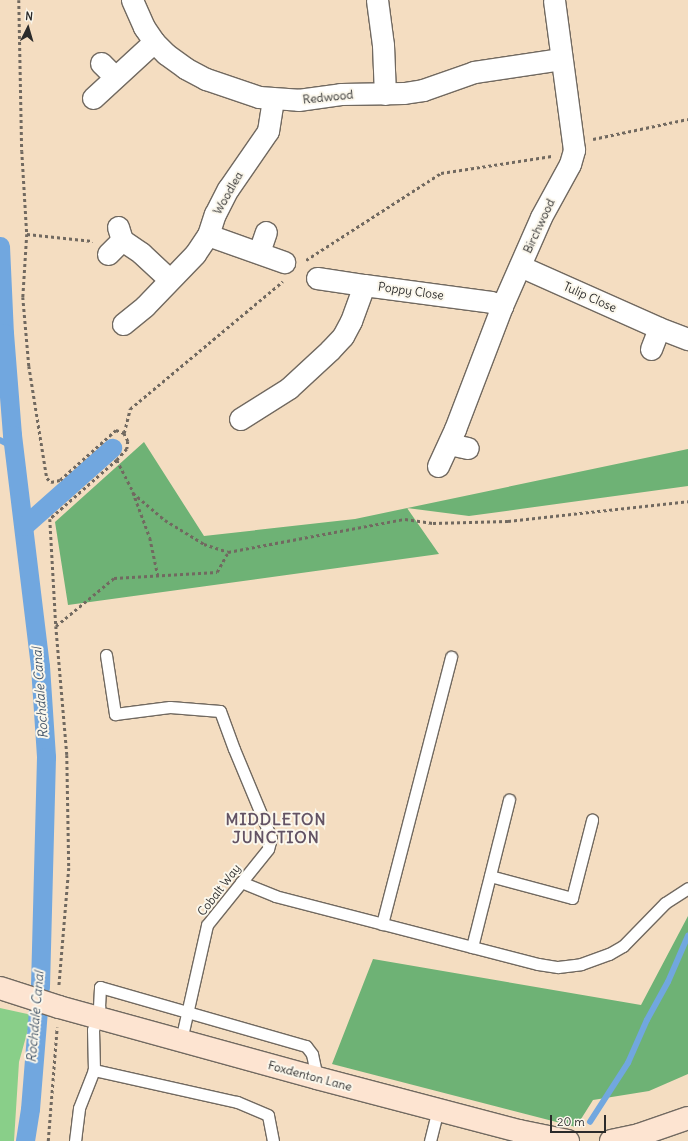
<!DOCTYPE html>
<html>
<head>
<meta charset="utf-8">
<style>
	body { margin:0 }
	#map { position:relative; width:688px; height:1141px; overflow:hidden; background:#f4ddc1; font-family:Delius,sans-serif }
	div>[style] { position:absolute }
	.green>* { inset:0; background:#89cf89 }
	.forest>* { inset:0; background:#6eb275 }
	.stream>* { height:5.5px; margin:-2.75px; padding:0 2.75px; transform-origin:2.75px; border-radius:2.75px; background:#71a7df }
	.canal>* { height:19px; margin:-9.5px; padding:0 9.5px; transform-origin:9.5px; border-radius:9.5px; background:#71a7df }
	.path>* { height:2.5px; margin-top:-1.25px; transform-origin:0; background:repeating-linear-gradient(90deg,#716960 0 3px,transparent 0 6px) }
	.roads { filter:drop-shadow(1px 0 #716960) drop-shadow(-1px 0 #716960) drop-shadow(0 1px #716960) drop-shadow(0 -1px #716960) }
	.service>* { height:11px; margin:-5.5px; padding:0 5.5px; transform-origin:5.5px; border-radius:5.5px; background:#fff }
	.minor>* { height:21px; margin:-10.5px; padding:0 10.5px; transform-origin:10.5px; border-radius:10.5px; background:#fff }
	.secondary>* { height:22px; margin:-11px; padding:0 11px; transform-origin:11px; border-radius:11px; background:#fde4d1 }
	span { translate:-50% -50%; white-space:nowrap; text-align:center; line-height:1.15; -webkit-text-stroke:4px #fbf7ec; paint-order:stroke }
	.street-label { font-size:12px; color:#2b2b2b }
	.water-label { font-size:13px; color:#44566a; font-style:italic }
	.district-label { font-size:16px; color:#635364; font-weight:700; letter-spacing:1px }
	.north { position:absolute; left:8px; top:8px; width:40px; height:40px; -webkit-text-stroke:3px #fbf7ec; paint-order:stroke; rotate:5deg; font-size:11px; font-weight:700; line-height:16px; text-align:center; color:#2b2b2b }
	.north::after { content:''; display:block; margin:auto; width:14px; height:18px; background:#2b2b2b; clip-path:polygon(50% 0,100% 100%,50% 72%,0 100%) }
	.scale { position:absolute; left:550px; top:1115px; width:56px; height:18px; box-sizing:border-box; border:2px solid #2b2b2b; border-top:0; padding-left:5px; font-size:12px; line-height:14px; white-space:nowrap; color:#2b2b2b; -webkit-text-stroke:3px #fbf7ec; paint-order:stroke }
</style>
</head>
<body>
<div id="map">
	<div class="green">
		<div style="clip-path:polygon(0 1008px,32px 1015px,19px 1062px,14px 1141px,0 1141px)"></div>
	</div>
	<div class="forest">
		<div style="clip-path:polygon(144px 442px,204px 536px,355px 519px,688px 449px,688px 486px,469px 516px,407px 508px,439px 554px,68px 605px,55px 522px)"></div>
		<div style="clip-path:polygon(688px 916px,688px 1074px,649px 1091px,593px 1100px,576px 1127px,332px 1064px,373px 959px,641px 1005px)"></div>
	</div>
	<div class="stream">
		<div style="left:0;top:275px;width:2px;rotate:-63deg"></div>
		<div style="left:0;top:440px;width:16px;rotate:27deg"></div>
		<div style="left:590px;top:1122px;width:70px;rotate:-57.2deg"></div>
		<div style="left:628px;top:1063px;width:47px;rotate:-66.2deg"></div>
		<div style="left:647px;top:1020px;width:43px;rotate:-61.1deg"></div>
		<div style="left:668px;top:982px;width:50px;rotate:-66.5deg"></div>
	</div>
	<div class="canal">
		<div style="left:0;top:246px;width:87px;rotate:87.4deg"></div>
		<div style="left:4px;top:333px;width:102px;rotate:85.5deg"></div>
		<div style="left:12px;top:435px;width:233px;rotate:83.1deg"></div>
		<div style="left:40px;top:666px;width:91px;rotate:86.2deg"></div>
		<div style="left:46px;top:757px;width:228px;rotate:91.5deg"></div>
		<div style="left:40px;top:985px;width:124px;rotate:94.6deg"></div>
		<div style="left:30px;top:1109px;width:32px;rotate:99deg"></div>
		<div style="left:24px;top:526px;width:118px;rotate:-41.6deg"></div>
	</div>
	<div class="path">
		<div style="left:19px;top:0;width:151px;rotate:88.9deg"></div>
		<div style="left:22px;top:151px;width:83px;rotate:86.6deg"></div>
		<div style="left:27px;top:234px;width:63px;rotate:93.6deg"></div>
		<div style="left:23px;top:297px;width:69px;rotate:85deg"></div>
		<div style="left:29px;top:366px;width:113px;rotate:80.9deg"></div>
		<div style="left:47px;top:478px;width:6px;rotate:45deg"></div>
		<div style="left:51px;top:482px;width:9px;rotate:-13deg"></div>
		<div style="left:60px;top:480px;width:75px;rotate:-41.8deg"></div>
		<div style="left:116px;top:430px;width:9px;rotate:21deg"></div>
		<div style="left:124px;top:433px;width:9px;rotate:63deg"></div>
		<div style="left:128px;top:441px;width:8px;rotate:97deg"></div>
		<div style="left:127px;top:449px;width:15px;rotate:132deg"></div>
		<div style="left:117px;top:460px;width:89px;rotate:138.6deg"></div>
		<div style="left:50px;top:519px;width:107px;rotate:86.8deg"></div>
		<div style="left:56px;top:626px;width:129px;rotate:85.1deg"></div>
		<div style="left:67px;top:755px;width:113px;rotate:89deg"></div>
		<div style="left:69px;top:868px;width:118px;rotate:94.8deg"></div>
		<div style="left:593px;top:139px;width:97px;rotate:-11.9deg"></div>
		<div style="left:27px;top:234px;width:66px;rotate:6.1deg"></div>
		<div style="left:306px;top:260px;width:161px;rotate:-32.8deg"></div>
		<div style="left:441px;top:173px;width:112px;rotate:-8.7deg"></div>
		<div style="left:124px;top:433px;width:25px;rotate:-76deg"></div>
		<div style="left:130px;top:409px;width:199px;rotate:-39.9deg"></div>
		<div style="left:117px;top:460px;width:36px;rotate:63deg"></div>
		<div style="left:133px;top:492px;width:49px;rotate:69.7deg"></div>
		<div style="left:150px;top:538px;width:38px;rotate:78deg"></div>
		<div style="left:133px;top:493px;width:42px;rotate:40.2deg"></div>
		<div style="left:165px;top:520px;width:46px;rotate:31.6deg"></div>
		<div style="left:204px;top:544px;width:25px;rotate:18deg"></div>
		<div style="left:56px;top:626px;width:75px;rotate:-39.6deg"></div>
		<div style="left:114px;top:578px;width:103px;rotate:-3.3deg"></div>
		<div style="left:217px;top:572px;width:23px;rotate:-61deg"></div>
		<div style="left:228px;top:552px;width:180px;rotate:-10.6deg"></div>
		<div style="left:405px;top:519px;width:28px;rotate:8deg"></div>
		<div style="left:433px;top:523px;width:75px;rotate:-1.5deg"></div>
		<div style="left:508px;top:521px;width:181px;rotate:-6.3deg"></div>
		<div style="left:48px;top:1141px;width:114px;rotate:-85.5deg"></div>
	</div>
	<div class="roads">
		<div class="service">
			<div style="left:106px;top:655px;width:60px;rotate:81.3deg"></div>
			<div style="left:115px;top:714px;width:55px;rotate:-7.3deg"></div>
			<div style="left:170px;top:707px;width:50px;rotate:4.6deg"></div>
			<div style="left:220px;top:711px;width:40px;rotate:69.8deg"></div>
			<div style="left:234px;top:749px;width:96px;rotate:67.4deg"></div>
			<div style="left:271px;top:838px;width:11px;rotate:105deg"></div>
			<div style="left:268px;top:849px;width:97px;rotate:128.8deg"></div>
			<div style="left:207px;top:925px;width:118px;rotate:102.7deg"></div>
			<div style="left:490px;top:876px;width:85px;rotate:15deg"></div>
			<div style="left:572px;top:898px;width:81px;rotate:-75.6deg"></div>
			<div style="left:241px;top:882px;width:37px;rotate:22deg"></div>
			<div style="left:275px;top:896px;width:272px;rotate:14.5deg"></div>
			<div style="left:538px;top:964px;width:20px;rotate:9deg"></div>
			<div style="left:558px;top:967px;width:23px;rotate:-7deg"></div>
			<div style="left:581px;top:964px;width:30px;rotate:-20deg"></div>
			<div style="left:609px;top:954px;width:16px;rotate:-30deg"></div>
			<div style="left:623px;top:946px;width:60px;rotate:-45.7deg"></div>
			<div style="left:665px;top:903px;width:27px;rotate:-33deg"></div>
			<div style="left:382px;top:924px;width:276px;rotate:-75.5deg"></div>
			<div style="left:472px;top:947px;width:152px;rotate:-75.9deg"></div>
			<div style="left:75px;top:1141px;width:33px;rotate:-83deg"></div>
			<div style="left:79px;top:1108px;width:41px;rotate:-68.5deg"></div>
			<div style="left:273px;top:1141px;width:26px;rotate:-101deg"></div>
			<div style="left:268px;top:1115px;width:34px;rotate:-157deg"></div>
			<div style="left:237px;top:1102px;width:147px;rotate:-167.4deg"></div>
			<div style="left:94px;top:1070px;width:40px;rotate:-91.4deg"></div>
			<div style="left:93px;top:1030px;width:24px;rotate:-75deg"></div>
			<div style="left:99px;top:1007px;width:20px;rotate:-87deg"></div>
			<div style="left:100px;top:987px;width:214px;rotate:16deg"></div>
			<div style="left:306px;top:1046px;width:10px;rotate:53deg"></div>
			<div style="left:312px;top:1054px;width:25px;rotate:78deg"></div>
			<div style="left:430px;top:1141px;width:32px;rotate:-76deg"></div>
		</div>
		<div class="minor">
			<div style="left:132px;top:0;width:30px;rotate:66deg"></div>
			<div style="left:144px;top:27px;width:18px;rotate:56deg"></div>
			<div style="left:154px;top:42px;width:17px;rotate:45deg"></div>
			<div style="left:166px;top:54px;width:24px;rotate:36deg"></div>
			<div style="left:185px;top:68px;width:24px;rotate:28deg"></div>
			<div style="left:206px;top:79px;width:56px;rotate:18.8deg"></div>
			<div style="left:259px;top:97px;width:39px;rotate:4deg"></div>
			<div style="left:298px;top:100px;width:43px;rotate:-7.9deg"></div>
			<div style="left:341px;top:94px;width:63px;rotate:-0.9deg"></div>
			<div style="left:404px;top:93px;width:19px;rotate:-9deg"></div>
			<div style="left:423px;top:90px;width:54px;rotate:-19.4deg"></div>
			<div style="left:474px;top:72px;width:88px;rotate:-8.5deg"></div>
			<div style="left:377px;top:0;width:45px;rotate:82.4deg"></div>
			<div style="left:383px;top:45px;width:49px;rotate:87.7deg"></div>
			<div style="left:101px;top:63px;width:20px;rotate:45deg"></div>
			<div style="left:93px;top:98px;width:83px;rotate:-42.6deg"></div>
			<div style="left:118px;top:227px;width:14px;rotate:73deg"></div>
			<div style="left:122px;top:240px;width:23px;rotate:34deg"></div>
			<div style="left:141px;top:253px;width:38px;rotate:43deg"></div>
			<div style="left:208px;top:235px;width:81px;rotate:19.6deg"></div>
			<div style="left:259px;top:252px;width:21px;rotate:-71deg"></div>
			<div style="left:108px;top:254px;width:20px;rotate:-45deg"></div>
			<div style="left:520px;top:266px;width:152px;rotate:24deg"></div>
			<div style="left:659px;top:328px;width:31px;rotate:21deg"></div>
			<div style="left:317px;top:278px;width:48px;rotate:8.5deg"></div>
			<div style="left:123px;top:324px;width:28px;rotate:-39deg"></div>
			<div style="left:145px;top:306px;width:72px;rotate:-46.1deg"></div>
			<div style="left:195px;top:254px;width:23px;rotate:-56deg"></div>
			<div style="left:208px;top:235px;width:22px;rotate:-72deg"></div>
			<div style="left:215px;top:214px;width:28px;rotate:-63deg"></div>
			<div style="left:228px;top:189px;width:70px;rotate:-55.4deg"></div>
			<div style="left:268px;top:131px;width:33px;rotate:-81deg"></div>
			<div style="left:651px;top:349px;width:22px;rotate:-69deg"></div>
			<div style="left:240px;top:419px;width:58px;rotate:-32.3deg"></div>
			<div style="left:289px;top:388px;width:56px;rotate:-42.8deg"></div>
			<div style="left:330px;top:350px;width:19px;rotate:-47deg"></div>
			<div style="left:343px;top:336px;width:17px;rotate:-62deg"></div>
			<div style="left:351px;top:321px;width:38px;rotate:-70deg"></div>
			<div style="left:364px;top:285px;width:128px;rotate:7.6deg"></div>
			<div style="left:491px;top:302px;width:12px;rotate:20deg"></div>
			<div style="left:449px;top:444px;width:19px;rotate:12deg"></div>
			<div style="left:438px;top:466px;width:41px;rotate:-65.3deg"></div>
			<div style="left:455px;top:429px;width:132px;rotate:-69.1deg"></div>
			<div style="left:502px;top:306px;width:97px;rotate:-66.3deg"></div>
			<div style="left:541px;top:217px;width:60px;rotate:-61.3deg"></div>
			<div style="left:570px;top:164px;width:15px;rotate:-74deg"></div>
			<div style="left:574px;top:150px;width:151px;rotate:-97.6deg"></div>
		</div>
		<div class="secondary">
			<div style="left:0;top:988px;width:62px;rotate:17.9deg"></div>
			<div style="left:59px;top:1007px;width:268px;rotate:15.4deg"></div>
			<div style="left:317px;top:1078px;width:209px;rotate:14.7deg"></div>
			<div style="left:519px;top:1131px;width:50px;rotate:11.5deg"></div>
			<div style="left:611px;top:1141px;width:29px;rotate:-12deg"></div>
			<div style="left:639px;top:1135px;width:52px;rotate:-19.1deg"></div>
		</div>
	</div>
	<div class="street-label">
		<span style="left:328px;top:97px;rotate:-6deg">Redwood</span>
		<span style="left:228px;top:193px;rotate:-60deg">Woodlea</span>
		<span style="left:539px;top:226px;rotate:-65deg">Birchwood</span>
		<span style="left:411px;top:291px;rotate:8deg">Poppy Close</span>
		<span style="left:590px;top:297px;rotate:24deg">Tulip Close</span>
		<span style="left:219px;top:890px;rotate:-52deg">Cobalt Way</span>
		<span style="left:310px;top:1076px;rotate:15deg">Foxdenton Lane</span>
	</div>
	<div class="water-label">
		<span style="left:41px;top:693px;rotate:-94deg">Rochdale Canal</span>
		<span style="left:36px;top:1017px;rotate:-85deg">Rochdale Canal</span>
	</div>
	<div class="district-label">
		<span style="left:276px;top:828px">MIDDLETON<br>JUNCTION</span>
	</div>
	<div class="north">N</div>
	<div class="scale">20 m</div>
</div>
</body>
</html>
